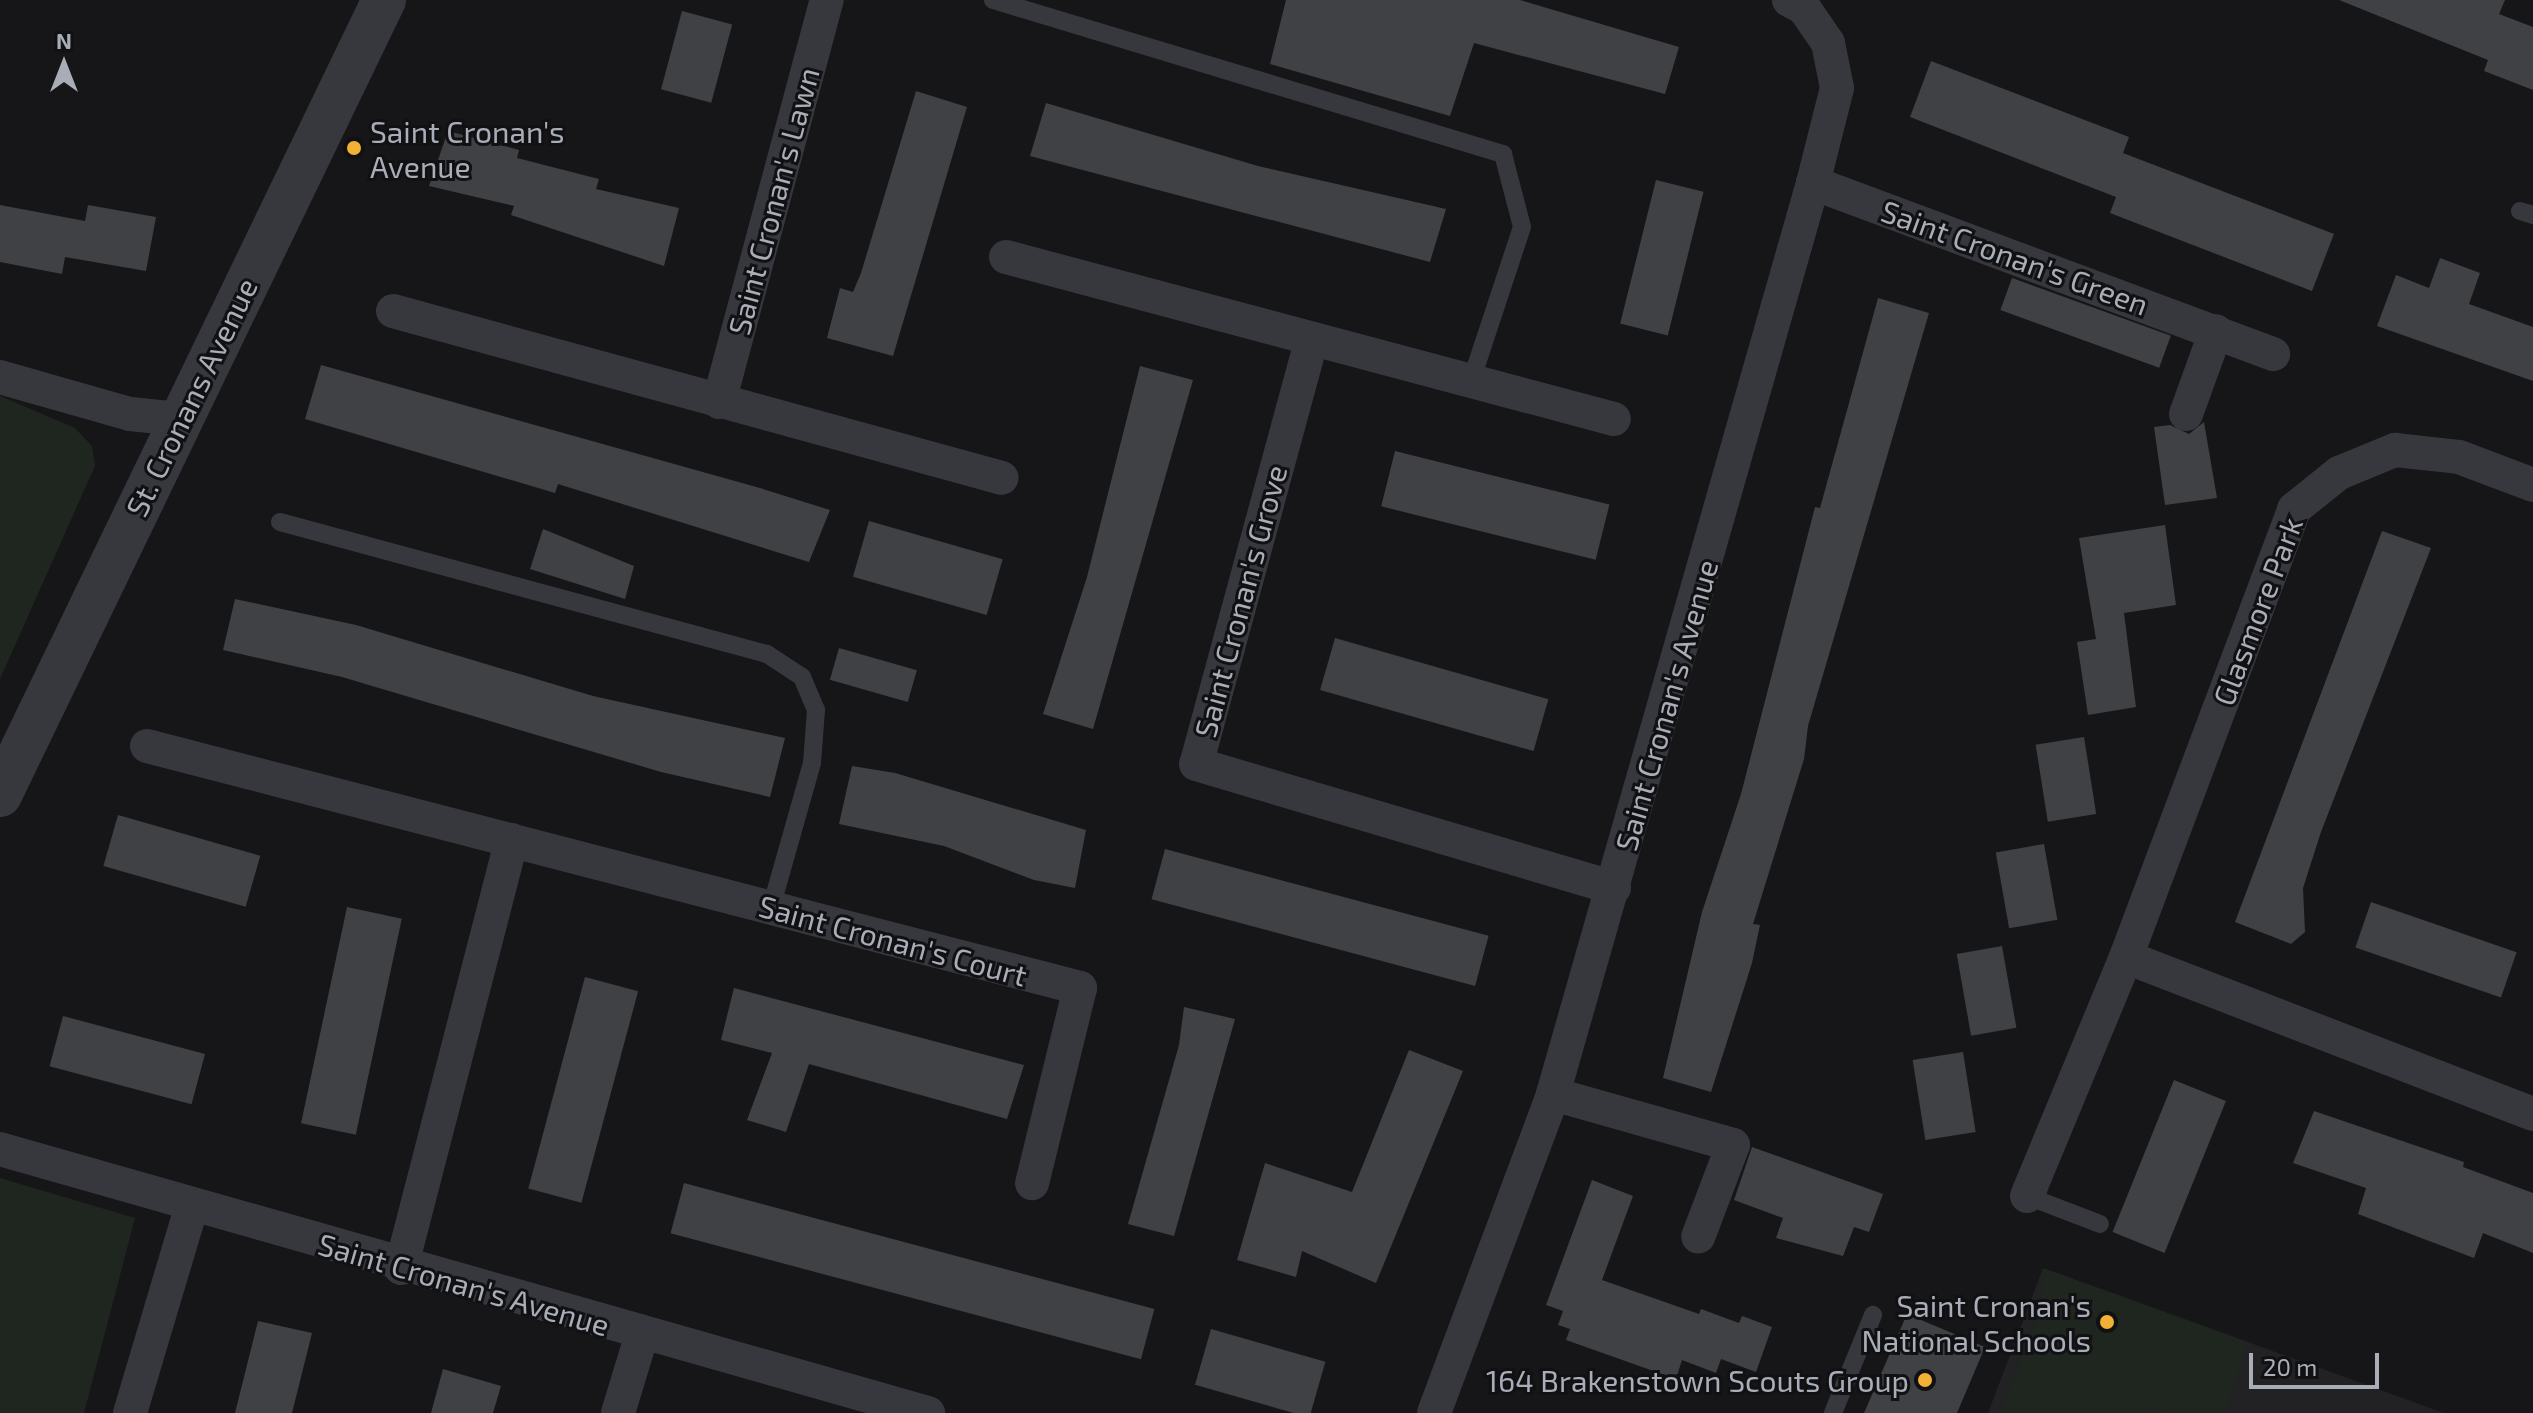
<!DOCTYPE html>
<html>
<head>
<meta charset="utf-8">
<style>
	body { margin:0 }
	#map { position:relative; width:2533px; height:1413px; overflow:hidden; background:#161618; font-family:"Exo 2",sans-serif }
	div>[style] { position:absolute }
	.built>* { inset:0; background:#222225 }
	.green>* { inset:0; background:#1e261f }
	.building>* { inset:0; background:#404145; transform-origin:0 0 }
	.service>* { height:18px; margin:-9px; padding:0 9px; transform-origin:9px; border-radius:9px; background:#37383d }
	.minor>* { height:34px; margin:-17px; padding:0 17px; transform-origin:17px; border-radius:17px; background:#37383d }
	.tertiary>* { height:44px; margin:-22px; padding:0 22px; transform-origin:22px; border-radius:22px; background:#37383d }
	.dots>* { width:22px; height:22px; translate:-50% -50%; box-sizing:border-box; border:4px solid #111113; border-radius:50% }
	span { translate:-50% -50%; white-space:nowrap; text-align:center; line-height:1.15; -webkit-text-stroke:6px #111113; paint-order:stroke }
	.poi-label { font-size:30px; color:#a8adb8 }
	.left { translate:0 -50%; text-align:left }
	.right { translate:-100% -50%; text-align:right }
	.street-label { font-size:30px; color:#a8adb8 }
	.north { position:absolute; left:24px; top:24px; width:80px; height:80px; -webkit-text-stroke:6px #111113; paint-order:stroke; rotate:0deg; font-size:22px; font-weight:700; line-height:32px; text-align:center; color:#a8adb8 }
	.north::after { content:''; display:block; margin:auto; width:28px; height:36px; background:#a8adb8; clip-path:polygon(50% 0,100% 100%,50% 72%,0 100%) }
	.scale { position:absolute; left:2249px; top:1353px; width:130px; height:36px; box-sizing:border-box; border:4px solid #a8adb8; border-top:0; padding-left:10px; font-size:24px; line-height:28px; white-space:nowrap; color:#a8adb8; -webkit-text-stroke:6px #111113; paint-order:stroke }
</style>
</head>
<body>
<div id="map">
	<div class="built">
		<div style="clip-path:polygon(2043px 1268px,2444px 1413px,1988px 1413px)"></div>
	</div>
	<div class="green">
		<div style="clip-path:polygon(0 396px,75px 428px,92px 446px,95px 466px,0 679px)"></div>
		<div style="clip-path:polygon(0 1178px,135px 1218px,84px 1413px,0 1413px)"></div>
		<div style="clip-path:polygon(2043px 1268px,2248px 1342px,2224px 1413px,2173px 1413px,2157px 1407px,2154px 1413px,2001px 1413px,2042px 1307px)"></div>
	</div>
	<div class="building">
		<div style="clip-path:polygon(1286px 0,1520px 0,1679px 47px,1665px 94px,1474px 43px,1450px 116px,1270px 64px)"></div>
		<div style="clip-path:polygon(2339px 0,2505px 0,2499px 14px,2533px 27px,2533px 90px,2484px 71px,2488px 60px)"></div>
		<div style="left:682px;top:11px;width:52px;height:81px;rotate:15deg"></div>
		<div style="clip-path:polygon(1931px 61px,2129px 137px,2123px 153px,2334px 234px,2312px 291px,2110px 213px,2116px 197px,1910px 117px)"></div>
		<div style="clip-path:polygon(916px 91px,967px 107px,893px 356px,827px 338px,840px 288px,853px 292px,861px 273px)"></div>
		<div style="clip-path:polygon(1046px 103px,1258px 166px,1446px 209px,1430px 262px,1030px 156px)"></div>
		<div style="clip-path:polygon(448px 131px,519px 150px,517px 158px,599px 179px,596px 189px,679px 208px,664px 266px,511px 215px,514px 206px,429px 186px)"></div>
		<div style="left:1656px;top:180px;width:49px;height:148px;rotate:14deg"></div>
		<div style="clip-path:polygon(0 205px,85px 221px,88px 205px,156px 217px,146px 271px,65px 257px,62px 274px,0 262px)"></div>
		<div style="clip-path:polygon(2440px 258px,2480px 273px,2469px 304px,2533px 327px,2533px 381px,2377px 326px,2396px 275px,2429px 288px)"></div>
		<div style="left:2012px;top:278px;width:169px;height:34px;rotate:20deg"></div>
		<div style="clip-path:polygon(1878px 298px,1929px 313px,1808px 726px,1804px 759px,1753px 924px,1760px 925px,1752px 963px,1711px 1092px,1663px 1078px,1702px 912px,1741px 794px,1815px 507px,1820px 508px)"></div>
		<div style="clip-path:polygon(321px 365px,760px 488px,830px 510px,809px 562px,558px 484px,555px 493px,305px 419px)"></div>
		<div style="clip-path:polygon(1140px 366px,1193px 380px,1093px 729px,1043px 714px,1087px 577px)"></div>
		<div style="clip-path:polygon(2204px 422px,2217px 498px,2165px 505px,2154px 427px,2170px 425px,2189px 434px)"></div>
		<div style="left:1395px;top:451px;width:221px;height:57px;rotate:14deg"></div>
		<div style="left:869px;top:521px;width:139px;height:58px;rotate:16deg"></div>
		<div style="clip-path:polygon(2165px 525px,2176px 605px,2124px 613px,2136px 707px,2088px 715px,2077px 642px,2096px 639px,2079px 538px)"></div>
		<div style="clip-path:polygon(543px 529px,634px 566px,625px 599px,530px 569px)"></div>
		<div style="clip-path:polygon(2382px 531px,2431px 548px,2321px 832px,2303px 888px,2305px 932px,2291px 944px,2235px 922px)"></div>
		<div style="clip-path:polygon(235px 599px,356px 625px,593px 696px,785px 738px,770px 797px,661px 772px,342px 677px,223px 650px)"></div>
		<div style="left:1335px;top:638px;width:222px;height:54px;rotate:16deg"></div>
		<div style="left:839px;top:648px;width:81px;height:33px;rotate:16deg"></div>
		<div style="left:2084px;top:737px;width:78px;height:49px;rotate:81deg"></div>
		<div style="clip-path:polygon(852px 766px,895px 773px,1086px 830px,1075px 888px,1034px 880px,944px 846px,839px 824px)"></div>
		<div style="left:118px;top:815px;width:148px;height:53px;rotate:16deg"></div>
		<div style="left:2044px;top:844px;width:77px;height:49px;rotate:80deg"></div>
		<div style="left:1165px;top:849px;width:335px;height:52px;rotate:15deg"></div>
		<div style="left:2371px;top:902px;width:154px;height:48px;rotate:19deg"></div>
		<div style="left:347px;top:907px;width:56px;height:221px;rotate:12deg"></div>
		<div style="left:2002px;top:946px;width:83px;height:46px;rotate:80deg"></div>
		<div style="left:585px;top:977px;width:55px;height:219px;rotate:15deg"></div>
		<div style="clip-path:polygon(734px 988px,1024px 1065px,1007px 1119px,809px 1064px,786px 1132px,747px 1120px,772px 1053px,721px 1040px)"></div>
		<div style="clip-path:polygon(1184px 1007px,1235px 1019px,1174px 1236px,1128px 1224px,1179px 1045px)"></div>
		<div style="left:63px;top:1016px;width:147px;height:52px;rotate:15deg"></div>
		<div style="clip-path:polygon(1409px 1050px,1463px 1071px,1376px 1283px,1302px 1251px,1296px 1277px,1237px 1260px,1265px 1163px,1352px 1192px)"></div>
		<div style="left:1963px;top:1052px;width:81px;height:51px;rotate:81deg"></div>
		<div style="left:2174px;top:1080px;width:56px;height:164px;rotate:22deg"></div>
		<div style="clip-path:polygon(2314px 1111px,2464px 1162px,2463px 1167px,2533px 1193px,2533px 1253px,2483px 1233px,2474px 1258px,2358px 1214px,2366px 1188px,2293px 1163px)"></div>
		<div style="clip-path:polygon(1752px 1147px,1883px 1194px,1869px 1232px,1854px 1227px,1843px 1256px,1776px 1238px,1783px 1218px,1734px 1200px)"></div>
		<div style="clip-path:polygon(1592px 1180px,1633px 1196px,1602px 1280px,1699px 1314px,1701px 1309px,1739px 1323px,1742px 1316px,1772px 1327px,1756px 1372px,1721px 1359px,1716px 1373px,1682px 1360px,1676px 1379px,1566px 1340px,1570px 1329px,1558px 1325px,1563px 1311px,1546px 1305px)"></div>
		<div style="left:684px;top:1183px;width:487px;height:52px;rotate:15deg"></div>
		<div style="clip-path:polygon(1907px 1314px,1985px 1347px,1957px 1413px,1864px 1413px)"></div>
		<div style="clip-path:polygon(258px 1321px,312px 1333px,292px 1413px,235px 1413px)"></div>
		<div style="left:1211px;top:1329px;width:119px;height:58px;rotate:16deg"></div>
		<div style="clip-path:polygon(443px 1369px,501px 1386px,493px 1413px,431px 1413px)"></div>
	</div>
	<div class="service">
		<div style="left:993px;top:0;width:533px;rotate:16.8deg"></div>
		<div style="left:1503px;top:154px;width:75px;rotate:75.4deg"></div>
		<div style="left:1522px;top:227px;width:162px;rotate:108.3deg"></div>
		<div style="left:2520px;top:211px;width:14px;rotate:17deg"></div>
		<div style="left:280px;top:522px;width:505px;rotate:15.17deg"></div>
		<div style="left:767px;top:654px;width:42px;rotate:33.3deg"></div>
		<div style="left:802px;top:677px;width:36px;rotate:67deg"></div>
		<div style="left:816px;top:710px;width:53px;rotate:94.3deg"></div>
		<div style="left:812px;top:763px;width:151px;rotate:105.8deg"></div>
		<div style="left:2027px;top:1196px;width:78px;rotate:21deg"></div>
		<div style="left:1833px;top:1413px;width:106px;rotate:-67.8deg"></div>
	</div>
	<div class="minor">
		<div style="left:1813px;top:183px;width:491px;rotate:20.4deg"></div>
		<div style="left:1006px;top:257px;width:629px;rotate:14.92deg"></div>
		<div style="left:393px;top:311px;width:631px;rotate:15.33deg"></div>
		<div style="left:1311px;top:342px;width:437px;rotate:105.2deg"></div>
		<div style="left:1196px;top:764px;width:436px;rotate:16.5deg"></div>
		<div style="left:0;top:377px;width:135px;rotate:15.9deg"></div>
		<div style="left:130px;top:414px;width:50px;rotate:5.7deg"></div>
		<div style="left:719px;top:402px;width:416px;rotate:-75deg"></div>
		<div style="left:2186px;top:414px;width:88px;rotate:-70.1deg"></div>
		<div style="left:147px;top:746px;width:964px;rotate:14.54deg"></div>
		<div style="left:1080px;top:988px;width:201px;rotate:103.8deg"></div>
		<div style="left:2126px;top:957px;width:436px;rotate:21.1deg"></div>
		<div style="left:1553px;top:1094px;width:187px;rotate:15.8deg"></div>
		<div style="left:1733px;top:1145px;width:98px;rotate:110.8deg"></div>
		<div style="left:0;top:1149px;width:965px;rotate:15.88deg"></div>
		<div style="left:2027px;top:1196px;width:259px;rotate:-67.5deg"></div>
		<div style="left:2126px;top:957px;width:478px;rotate:-69.4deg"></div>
		<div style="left:2294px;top:509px;width:58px;rotate:-38.7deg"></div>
		<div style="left:2339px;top:473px;width:61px;rotate:-22.3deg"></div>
		<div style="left:2395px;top:450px;width:64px;rotate:6.2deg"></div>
		<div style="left:2459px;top:457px;width:79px;rotate:20.7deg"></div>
		<div style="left:401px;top:1268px;width:442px;rotate:-75.5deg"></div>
		<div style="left:130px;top:1413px;width:217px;rotate:-73.4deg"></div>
		<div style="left:618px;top:1413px;width:83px;rotate:-73.1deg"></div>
		<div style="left:1434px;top:1413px;width:340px;rotate:-69.5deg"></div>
		<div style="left:1553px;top:1094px;width:947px;rotate:-74.07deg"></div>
		<div style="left:1813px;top:183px;width:98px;rotate:-75.8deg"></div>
		<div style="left:1837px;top:88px;width:46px;rotate:-101.3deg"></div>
		<div style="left:1828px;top:43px;width:42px;rotate:-124.4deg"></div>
		<div style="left:1804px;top:8px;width:17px;rotate:-152deg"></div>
	</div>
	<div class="tertiary">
		<div style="left:0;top:795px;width:883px;rotate:-64.22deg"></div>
	</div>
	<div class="dots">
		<div style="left:354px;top:148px;background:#f2b134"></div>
		<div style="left:2107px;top:1322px;background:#f2b134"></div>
		<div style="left:1925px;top:1380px;background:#f2b134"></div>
	</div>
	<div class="poi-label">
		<span class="left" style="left:370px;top:148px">Saint Cronan's<br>Avenue</span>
		<span class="right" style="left:2091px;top:1322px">Saint Cronan's<br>National Schools</span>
		<span class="right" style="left:1909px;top:1380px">164 Brakenstown Scouts Group</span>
	</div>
	<div class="street-label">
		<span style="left:773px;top:201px;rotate:-75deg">Saint Cronan's Lawn</span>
		<span style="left:2015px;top:257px;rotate:20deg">Saint Cronan's Green</span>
		<span style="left:191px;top:397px;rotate:-64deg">St. Cronans Avenue</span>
		<span style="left:1240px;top:601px;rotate:-75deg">Saint Cronan's Grove</span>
		<span style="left:2257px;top:611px;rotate:-69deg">Glasmore Park</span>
		<span style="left:1666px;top:705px;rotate:-74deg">Saint Cronan's Avenue</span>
		<span style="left:893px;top:940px;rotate:15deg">Saint Cronan's Court</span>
		<span style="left:464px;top:1284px;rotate:16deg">Saint Cronan's Avenue</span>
	</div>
	<div class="north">N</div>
	<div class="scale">20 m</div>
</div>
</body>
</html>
